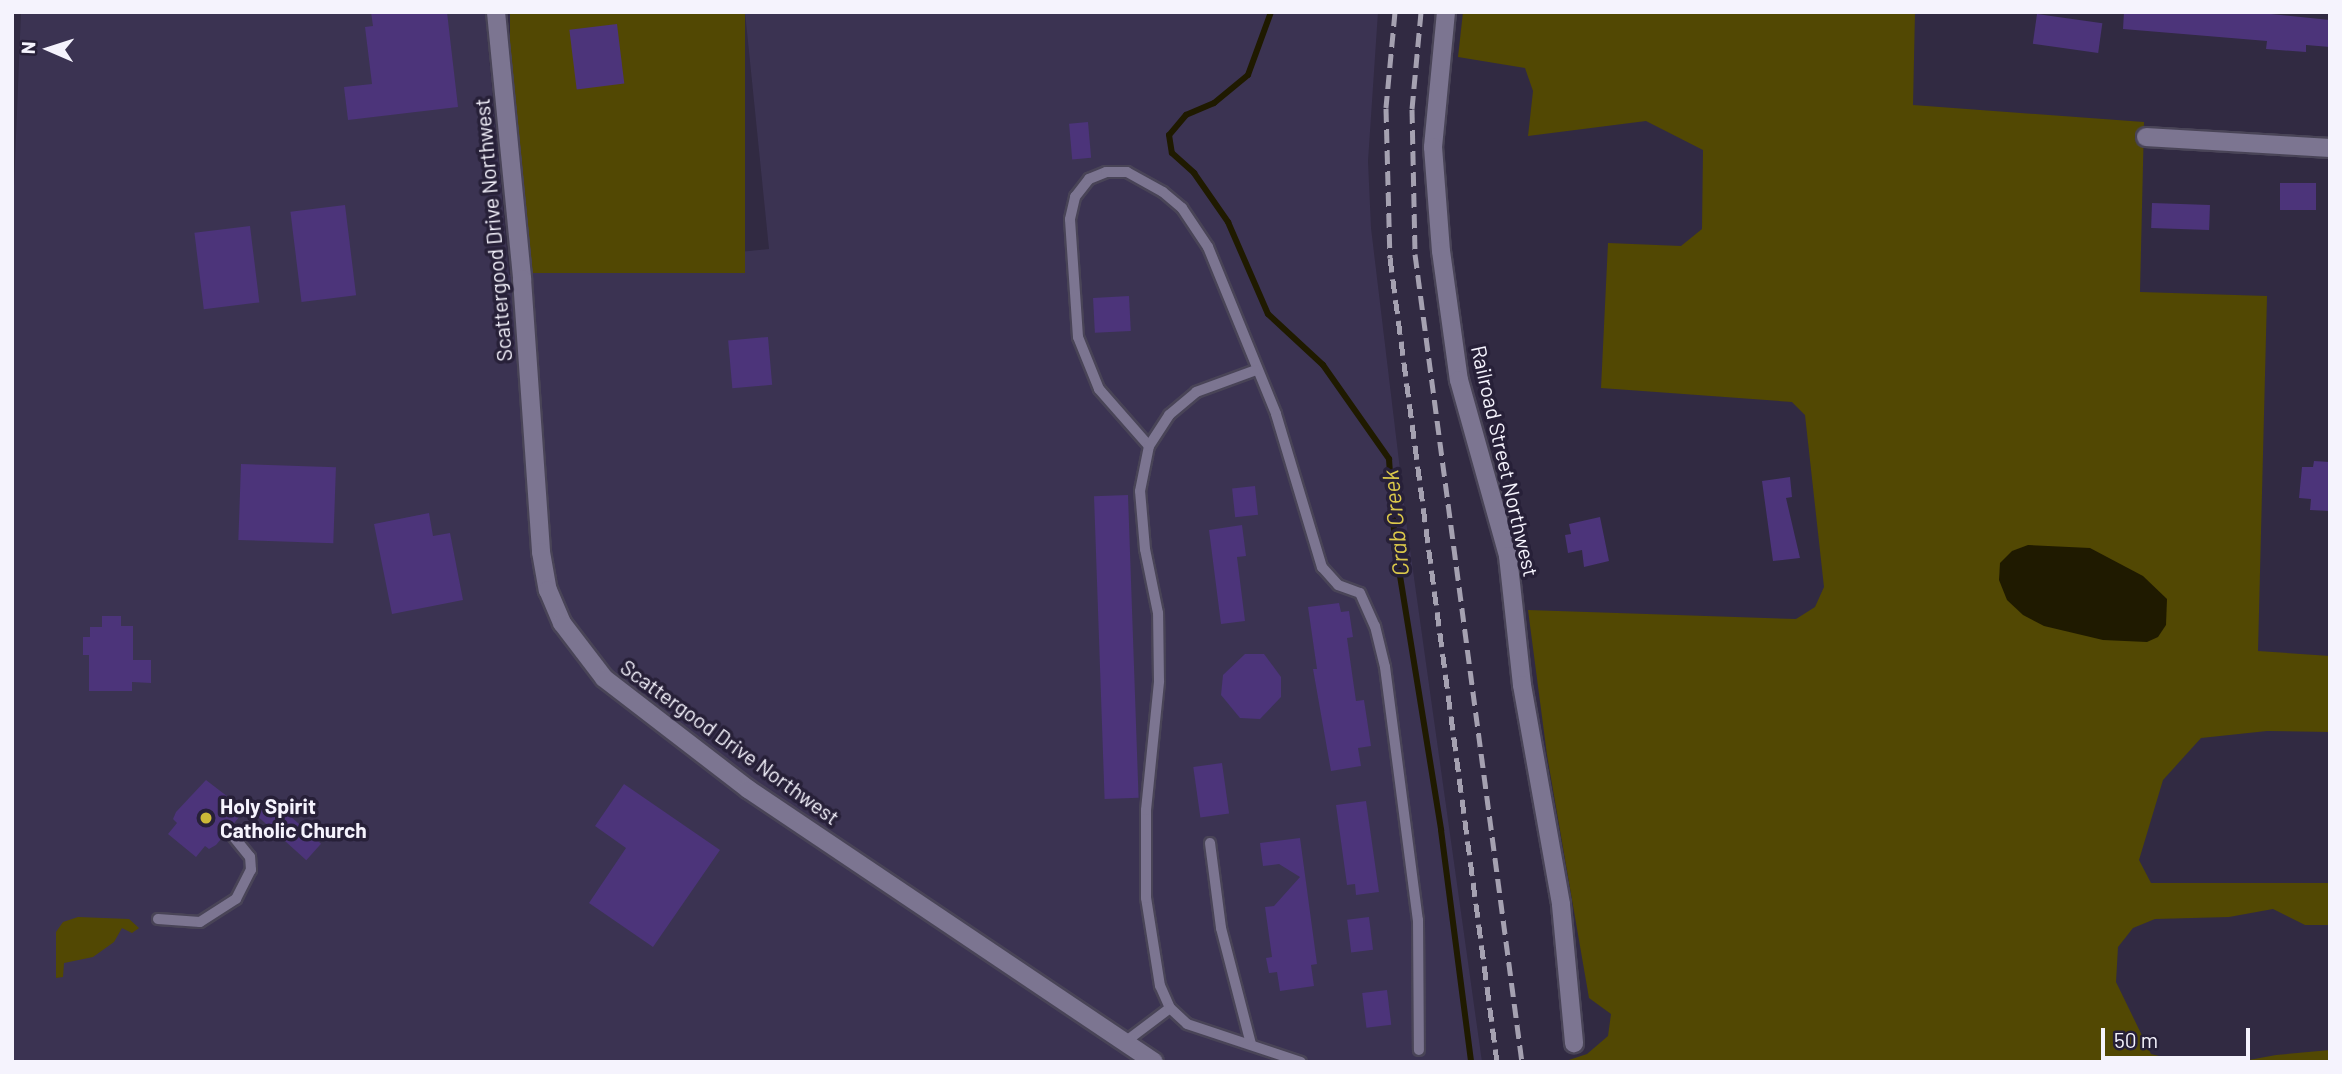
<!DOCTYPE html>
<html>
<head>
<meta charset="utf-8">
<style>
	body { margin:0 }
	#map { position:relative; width:2342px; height:1074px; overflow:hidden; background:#312a42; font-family:Barlow,sans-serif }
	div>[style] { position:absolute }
	.built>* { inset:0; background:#3b3352 }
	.green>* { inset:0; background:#524803; transform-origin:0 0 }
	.water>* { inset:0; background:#1f1a00 }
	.stream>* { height:6px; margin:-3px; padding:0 3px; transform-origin:3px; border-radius:3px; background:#1f1a00 }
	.building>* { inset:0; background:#4c347a; transform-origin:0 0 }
	.roads { filter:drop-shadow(2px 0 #494457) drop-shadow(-2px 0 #494457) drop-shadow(0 2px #494457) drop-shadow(0 -2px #494457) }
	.service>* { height:10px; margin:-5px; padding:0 5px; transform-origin:5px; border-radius:5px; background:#7c7591 }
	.minor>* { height:18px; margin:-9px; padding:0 9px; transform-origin:9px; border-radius:9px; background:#7c7591 }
	.rail>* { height:5px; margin-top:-2.5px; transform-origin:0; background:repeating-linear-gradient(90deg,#a5a1b1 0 14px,transparent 0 21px) }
	.dots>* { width:19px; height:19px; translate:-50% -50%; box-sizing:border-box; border:4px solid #272038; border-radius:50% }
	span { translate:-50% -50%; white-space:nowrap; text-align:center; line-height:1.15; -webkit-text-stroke:7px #272038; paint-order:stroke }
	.street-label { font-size:21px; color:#f5f3fd }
	.poi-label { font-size:21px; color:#f5f3fd; font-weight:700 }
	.left { translate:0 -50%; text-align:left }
	.water-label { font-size:23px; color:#dcc94a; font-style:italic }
	.frame { position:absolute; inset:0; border:14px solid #f5f3fd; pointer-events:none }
	.north { position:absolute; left:14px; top:14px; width:70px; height:70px; -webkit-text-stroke:5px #272038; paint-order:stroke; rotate:273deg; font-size:19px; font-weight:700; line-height:28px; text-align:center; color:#f5f3fd }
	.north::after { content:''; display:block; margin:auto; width:24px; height:32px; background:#f5f3fd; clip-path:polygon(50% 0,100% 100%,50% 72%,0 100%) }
	.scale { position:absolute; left:2101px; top:1028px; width:149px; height:32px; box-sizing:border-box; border:4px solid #f5f3fd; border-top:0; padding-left:9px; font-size:21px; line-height:24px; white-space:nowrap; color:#f5f3fd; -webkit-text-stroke:5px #272038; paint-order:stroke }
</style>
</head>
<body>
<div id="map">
	<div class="built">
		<div style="clip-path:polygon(21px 12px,485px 12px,509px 275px,769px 249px,745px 12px,1378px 12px,1368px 161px,1371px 228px,1407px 528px,1482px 1062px,12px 1062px,12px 235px)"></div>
	</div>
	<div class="green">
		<div style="left:510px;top:12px;width:235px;height:261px"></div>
		<div style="clip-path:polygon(1463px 12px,1915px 12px,1913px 105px,2144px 122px,2140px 292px,2267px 296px,2258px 651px,2330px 656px,2330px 732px,2267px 731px,2201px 738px,2163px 780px,2139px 860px,2151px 883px,2330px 883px,2330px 925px,2305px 925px,2273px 909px,2229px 917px,2155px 919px,2133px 928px,2118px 947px,2116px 982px,2151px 1054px,2183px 1062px,1563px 1062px,1587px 1054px,1608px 1036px,1611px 1014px,1589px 998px,1547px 755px,1528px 610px,1796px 619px,1815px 607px,1824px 587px,1805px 415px,1792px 402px,1601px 388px,1608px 243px,1681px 246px,1702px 229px,1703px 150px,1646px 121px,1528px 136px,1533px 91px,1525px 68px,1458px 57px)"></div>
		<div style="clip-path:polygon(78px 917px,129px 919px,139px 928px,132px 933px,122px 928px,114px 942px,93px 957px,64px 963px,63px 977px,56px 978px,56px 932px,63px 922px)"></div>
		<div style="clip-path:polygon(2330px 1050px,2330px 1062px,2238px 1062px,2276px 1055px)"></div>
	</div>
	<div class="water">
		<div style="clip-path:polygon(2028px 545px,2090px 548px,2143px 576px,2167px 599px,2166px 625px,2158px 637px,2147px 642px,2103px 640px,2044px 626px,2023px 615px,2007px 600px,1999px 580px,2000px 563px,2012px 551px)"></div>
	</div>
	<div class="stream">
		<div style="left:1271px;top:12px;width:67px;rotate:110.1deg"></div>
		<div style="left:1248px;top:75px;width:44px;rotate:140.5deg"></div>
		<div style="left:1214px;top:103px;width:30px;rotate:157deg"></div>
		<div style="left:1186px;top:115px;width:26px;rotate:130deg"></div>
		<div style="left:1169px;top:135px;width:18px;rotate:81deg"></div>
		<div style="left:1172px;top:153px;width:30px;rotate:42deg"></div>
		<div style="left:1194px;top:173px;width:60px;rotate:55.2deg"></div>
		<div style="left:1228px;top:222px;width:100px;rotate:66.5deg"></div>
		<div style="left:1268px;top:314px;width:75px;rotate:42.8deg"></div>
		<div style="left:1323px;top:365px;width:115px;rotate:54.9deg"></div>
		<div style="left:1389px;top:459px;width:86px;rotate:86deg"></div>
		<div style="left:1395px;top:545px;width:289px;rotate:80.8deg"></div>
		<div style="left:1441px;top:830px;width:234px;rotate:82.6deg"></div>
	</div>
	<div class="building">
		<div style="clip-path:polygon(371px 12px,447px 12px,458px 107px,348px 120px,344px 87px,372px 84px,365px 27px,373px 26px)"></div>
		<div style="clip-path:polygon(2124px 12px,2252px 12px,2330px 20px,2330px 47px,2306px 45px,2306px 52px,2266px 49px,2267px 41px,2123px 29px)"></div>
		<div style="left:2037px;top:14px;width:66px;height:30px;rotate:8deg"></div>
		<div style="left:617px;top:24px;width:60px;height:48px;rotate:83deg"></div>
		<div style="left:1088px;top:122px;width:36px;height:19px;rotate:85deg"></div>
		<div style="left:2316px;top:183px;width:27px;height:36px;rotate:90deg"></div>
		<div style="left:2152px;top:203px;width:58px;height:25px;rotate:2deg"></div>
		<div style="left:345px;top:205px;width:91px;height:55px;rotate:83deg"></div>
		<div style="left:250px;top:226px;width:77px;height:56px;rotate:83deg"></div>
		<div style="left:1129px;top:296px;width:35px;height:36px;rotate:87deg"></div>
		<div style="left:768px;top:337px;width:48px;height:40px;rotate:85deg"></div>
		<div style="clip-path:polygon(2314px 461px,2330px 462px,2330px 511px,2310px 510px,2311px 499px,2299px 498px,2302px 467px,2313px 467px)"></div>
		<div style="left:241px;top:464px;width:95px;height:76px;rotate:2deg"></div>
		<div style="clip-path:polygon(1790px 477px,1792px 497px,1786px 498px,1800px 558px,1773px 561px,1762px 481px)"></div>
		<div style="left:1255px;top:486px;width:29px;height:23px;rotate:84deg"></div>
		<div style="left:1128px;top:495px;width:303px;height:34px;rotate:88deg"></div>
		<div style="clip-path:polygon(429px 513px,433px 536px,450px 533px,463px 600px,392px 614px,374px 524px)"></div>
		<div style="clip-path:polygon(1600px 517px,1609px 561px,1584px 567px,1582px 550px,1568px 553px,1565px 535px,1571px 534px,1569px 524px)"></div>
		<div style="clip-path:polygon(1242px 525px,1246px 556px,1237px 557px,1245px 621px,1221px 624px,1209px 530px)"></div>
		<div style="clip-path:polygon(1339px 603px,1341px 612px,1349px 611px,1353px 637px,1347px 638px,1356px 701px,1364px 700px,1371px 746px,1358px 748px,1361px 766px,1331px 771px,1313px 669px,1317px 669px,1308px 607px)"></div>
		<div style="clip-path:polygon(102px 616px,121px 616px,121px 626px,133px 626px,133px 660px,151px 660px,151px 683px,132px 682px,132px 691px,89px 691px,89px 655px,83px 655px,83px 637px,90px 637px,90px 627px,102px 627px)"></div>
		<div style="clip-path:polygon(1245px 654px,1264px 654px,1281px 677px,1281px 697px,1260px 719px,1240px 718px,1221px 695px,1223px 675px)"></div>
		<div style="left:1222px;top:763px;width:51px;height:29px;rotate:82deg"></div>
		<div style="clip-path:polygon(206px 780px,245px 810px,216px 845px,209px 849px,205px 846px,196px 857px,168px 834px,177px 823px,173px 819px,176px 812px)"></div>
		<div style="clip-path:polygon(624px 784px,720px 850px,653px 947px,589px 903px,626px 848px,595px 826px)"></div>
		<div style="left:269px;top:797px;width:70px;height:22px;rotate:42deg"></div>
		<div style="clip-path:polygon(1366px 801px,1379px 892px,1356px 895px,1355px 884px,1347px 885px,1336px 805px)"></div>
		<div style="clip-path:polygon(1300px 838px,1317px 964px,1311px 965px,1314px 986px,1280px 991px,1277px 972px,1269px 973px,1266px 958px,1272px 957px,1265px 907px,1274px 906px,1300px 877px,1279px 864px,1263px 866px,1260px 843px)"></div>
		<div style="left:1369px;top:917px;width:33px;height:22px;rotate:83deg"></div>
		<div style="left:1387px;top:990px;width:35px;height:25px;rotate:83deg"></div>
	</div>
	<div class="roads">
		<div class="service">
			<div style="left:1149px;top:446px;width:76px;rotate:-131.3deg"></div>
			<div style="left:1099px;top:389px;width:56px;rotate:-112deg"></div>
			<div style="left:1078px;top:337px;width:118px;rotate:-93.9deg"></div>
			<div style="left:1070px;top:219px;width:23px;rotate:-77deg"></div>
			<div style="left:1075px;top:197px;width:23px;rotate:-52deg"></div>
			<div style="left:1089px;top:179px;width:18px;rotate:-22deg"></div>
			<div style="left:1106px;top:172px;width:21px"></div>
			<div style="left:1127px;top:172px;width:41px;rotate:29.1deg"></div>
			<div style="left:1163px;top:192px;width:25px;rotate:40deg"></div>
			<div style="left:1182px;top:208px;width:47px;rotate:56.3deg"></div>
			<div style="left:1208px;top:247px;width:180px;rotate:67.8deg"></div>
			<div style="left:1276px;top:414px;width:160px;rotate:73.3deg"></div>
			<div style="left:1322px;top:567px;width:24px;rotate:48deg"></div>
			<div style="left:1338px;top:585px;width:23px;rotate:20deg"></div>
			<div style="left:1360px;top:593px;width:36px;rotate:66deg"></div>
			<div style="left:1375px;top:626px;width:42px;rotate:76.3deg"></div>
			<div style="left:1385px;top:667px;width:255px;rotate:82.6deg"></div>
			<div style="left:1418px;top:920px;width:130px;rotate:89.6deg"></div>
			<div style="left:1210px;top:843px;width:86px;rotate:82.6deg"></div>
			<div style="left:1221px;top:928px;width:120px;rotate:75.5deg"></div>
			<div style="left:158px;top:919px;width:42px;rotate:4.1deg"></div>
			<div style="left:200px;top:922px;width:43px;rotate:-32.6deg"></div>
			<div style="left:236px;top:899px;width:33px;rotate:-63deg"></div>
			<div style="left:251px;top:870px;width:13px;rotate:-94deg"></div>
			<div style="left:250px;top:857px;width:28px;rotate:-129deg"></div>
			<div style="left:1170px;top:1008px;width:24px;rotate:-114deg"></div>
			<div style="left:1160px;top:986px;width:89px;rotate:-99deg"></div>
			<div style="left:1146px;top:898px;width:88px;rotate:-90deg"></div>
			<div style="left:1146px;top:810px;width:130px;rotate:-84.2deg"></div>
			<div style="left:1159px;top:681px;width:68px;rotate:-90.8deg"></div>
			<div style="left:1158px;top:613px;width:65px;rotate:-101.5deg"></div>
			<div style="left:1145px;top:549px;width:58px;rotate:-94.9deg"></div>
			<div style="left:1140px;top:491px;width:46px;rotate:-78.7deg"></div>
			<div style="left:1149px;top:446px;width:37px;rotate:-57deg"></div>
			<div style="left:1169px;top:415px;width:35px;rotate:-40deg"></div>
			<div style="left:1196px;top:392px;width:64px;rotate:-20.1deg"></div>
			<div style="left:1125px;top:1042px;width:56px;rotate:-37.1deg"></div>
			<div style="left:1170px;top:1008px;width:23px;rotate:43deg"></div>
			<div style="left:1187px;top:1024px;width:120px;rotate:18.4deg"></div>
		</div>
		<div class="minor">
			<div style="left:496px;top:12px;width:268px;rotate:84.4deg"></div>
			<div style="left:522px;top:279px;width:274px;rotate:86deg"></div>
			<div style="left:541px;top:552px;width:39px;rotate:80deg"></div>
			<div style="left:548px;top:590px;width:36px;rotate:67deg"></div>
			<div style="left:562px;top:623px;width:69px;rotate:52.6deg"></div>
			<div style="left:604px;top:678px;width:182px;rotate:37.6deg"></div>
			<div style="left:748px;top:789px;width:489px;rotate:33.9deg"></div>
			<div style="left:1446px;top:12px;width:136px;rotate:95.5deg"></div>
			<div style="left:1433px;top:147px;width:104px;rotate:85.6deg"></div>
			<div style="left:1441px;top:251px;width:130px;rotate:82.1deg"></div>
			<div style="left:1459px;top:380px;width:183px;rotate:74.4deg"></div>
			<div style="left:1508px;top:556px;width:130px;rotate:83.8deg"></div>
			<div style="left:1522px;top:685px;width:223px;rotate:79.9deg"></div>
			<div style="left:1561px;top:905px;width:139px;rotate:84.6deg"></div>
			<div style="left:2146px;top:137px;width:184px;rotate:3.4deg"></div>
		</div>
	</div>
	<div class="rail">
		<div style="left:1395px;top:12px;width:96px;rotate:95.4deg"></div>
		<div style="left:1386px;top:108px;width:150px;rotate:88.5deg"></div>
		<div style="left:1390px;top:258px;width:811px;rotate:82.42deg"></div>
		<div style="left:1421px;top:12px;width:97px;rotate:95.3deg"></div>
		<div style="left:1412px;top:109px;width:145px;rotate:88.8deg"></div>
		<div style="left:1415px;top:254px;width:815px;rotate:82.46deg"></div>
	</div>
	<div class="dots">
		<div style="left:206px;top:818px;background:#ccb938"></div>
	</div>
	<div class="street-label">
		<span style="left:493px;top:230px;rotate:-95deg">Scattergood Drive Northwest</span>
		<span style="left:1505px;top:461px;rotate:77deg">Railroad Street Northwest</span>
		<span style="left:730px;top:742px;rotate:36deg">Scattergood Drive Northwest</span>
	</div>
	<div class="poi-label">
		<span class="left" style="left:220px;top:818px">Holy Spirit<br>Catholic Church</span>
	</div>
	<div class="water-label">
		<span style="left:1395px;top:523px;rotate:-96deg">Crab Creek</span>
	</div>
	<div class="frame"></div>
	<div class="north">N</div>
	<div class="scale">50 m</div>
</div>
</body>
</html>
